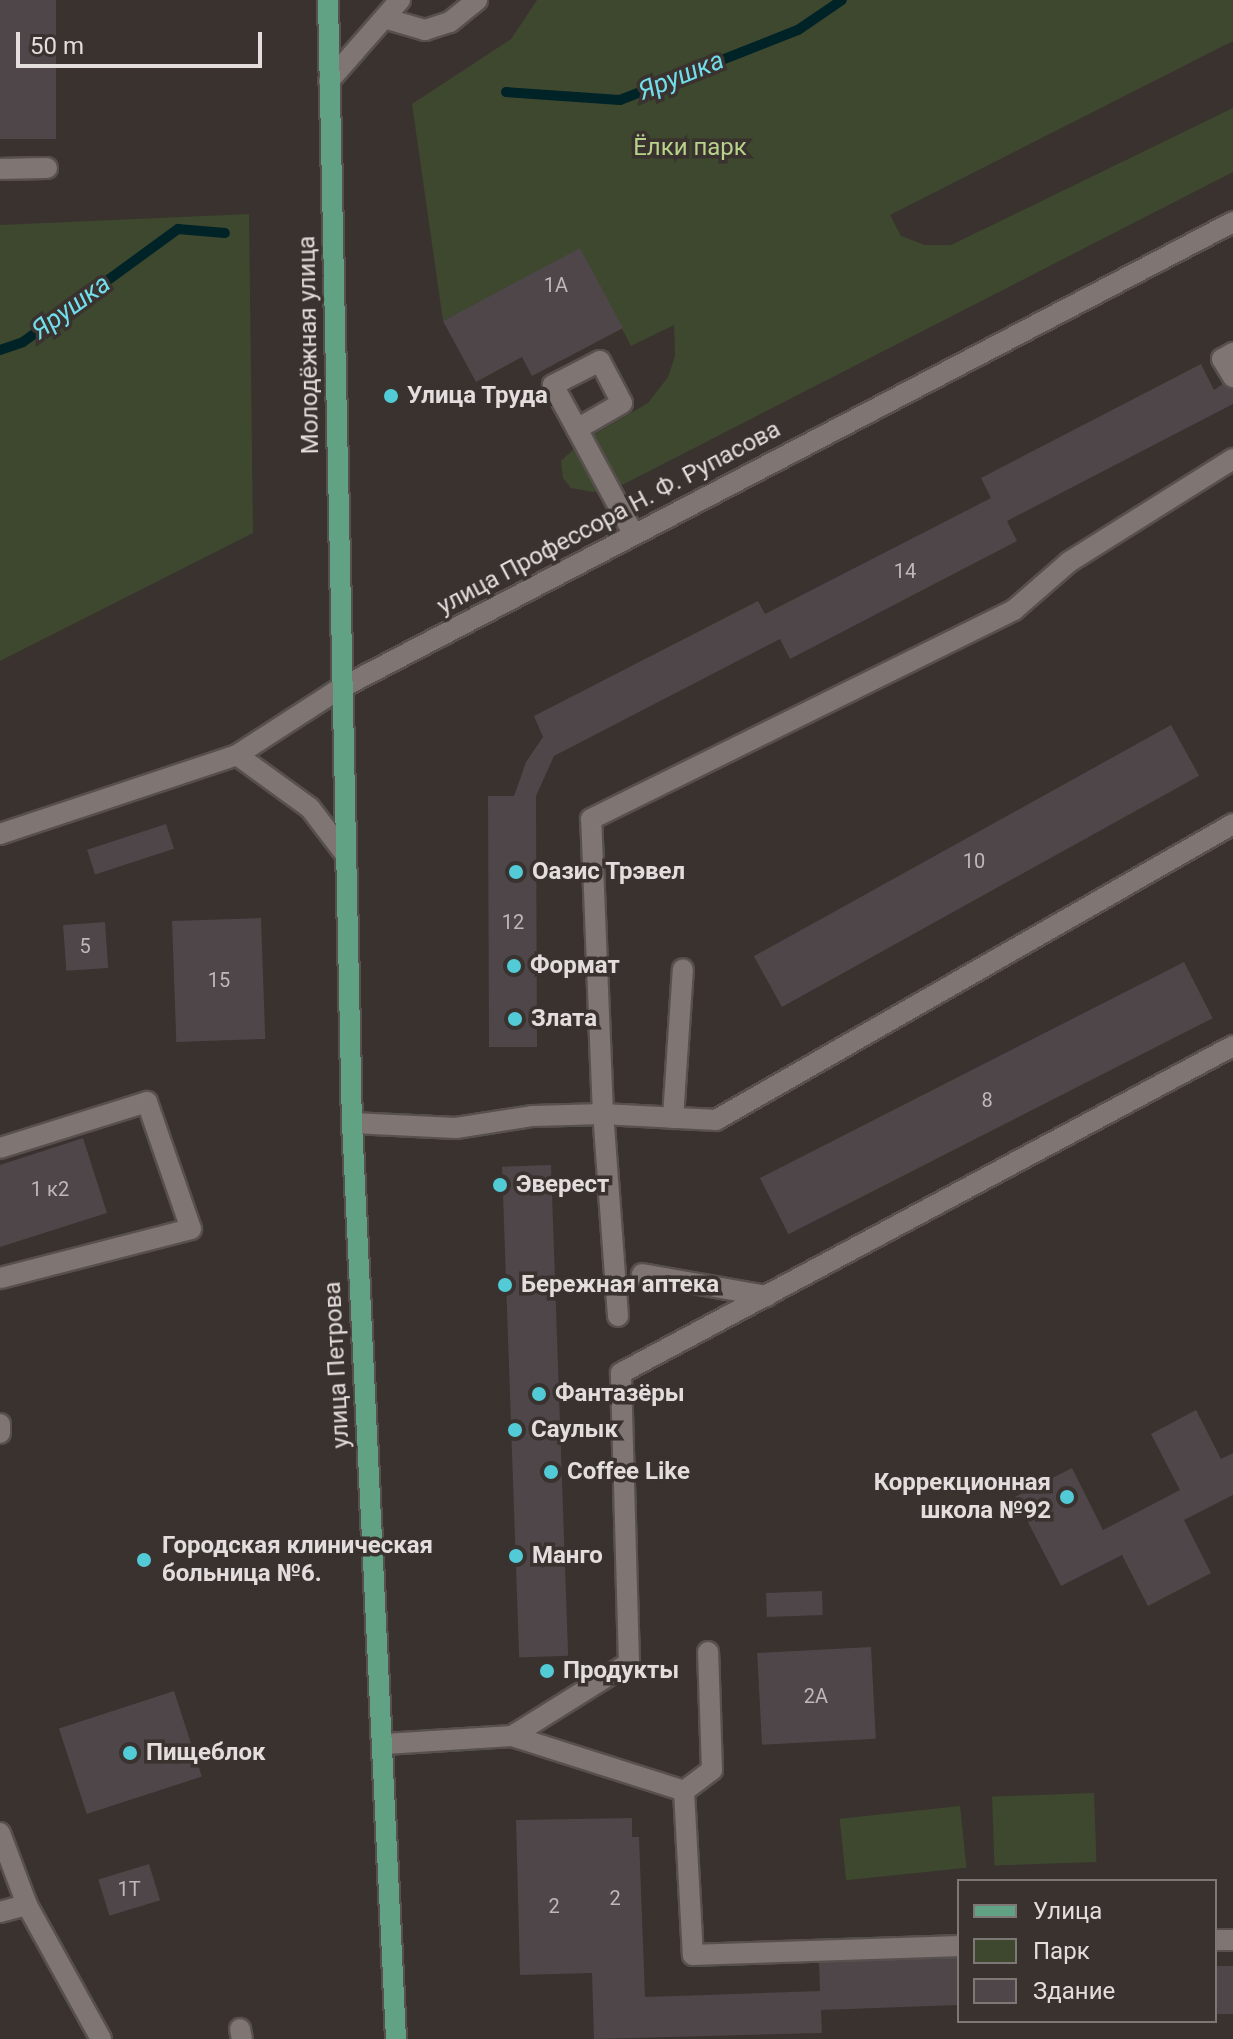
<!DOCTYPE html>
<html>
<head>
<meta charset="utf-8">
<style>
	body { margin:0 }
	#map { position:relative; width:1233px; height:2039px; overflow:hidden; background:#39322f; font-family:Roboto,sans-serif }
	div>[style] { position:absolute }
	.green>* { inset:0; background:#3e482e; transform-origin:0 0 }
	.stream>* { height:10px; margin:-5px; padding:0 5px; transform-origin:5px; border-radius:5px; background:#002328 }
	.building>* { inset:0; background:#4e4649; transform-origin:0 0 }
	.roads { filter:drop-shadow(2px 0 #57504e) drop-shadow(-2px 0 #57504e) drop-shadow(0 2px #57504e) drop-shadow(0 -2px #57504e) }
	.minor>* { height:20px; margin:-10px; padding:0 10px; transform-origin:10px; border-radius:10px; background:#7f7673 }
	.major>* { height:20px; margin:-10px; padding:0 10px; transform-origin:10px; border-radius:10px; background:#62a284 }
	.dots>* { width:22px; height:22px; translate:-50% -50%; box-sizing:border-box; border:4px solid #39322f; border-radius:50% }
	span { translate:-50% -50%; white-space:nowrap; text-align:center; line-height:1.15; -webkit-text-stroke:7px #39322f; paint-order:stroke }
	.number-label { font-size:20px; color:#beb8b8 }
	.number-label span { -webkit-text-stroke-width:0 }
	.park-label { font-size:24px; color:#b7d38a }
	.street-label { font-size:24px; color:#e3dedd }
	.poi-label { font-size:24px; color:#e3dedd; font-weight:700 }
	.left { translate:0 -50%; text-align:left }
	.right { translate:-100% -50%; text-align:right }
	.water-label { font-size:26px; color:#72ddeb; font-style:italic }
	.legend { position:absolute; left:957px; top:1879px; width:260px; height:144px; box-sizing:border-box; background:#39322f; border:2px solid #7d7775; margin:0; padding:10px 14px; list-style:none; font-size:24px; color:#e3dedd }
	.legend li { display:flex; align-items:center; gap:16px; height:40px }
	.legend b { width:40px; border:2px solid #7d7775 }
	.scale { position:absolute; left:16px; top:32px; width:246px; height:36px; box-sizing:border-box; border:4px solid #e3dedd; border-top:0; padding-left:10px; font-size:24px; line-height:28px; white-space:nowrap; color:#e3dedd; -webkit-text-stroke:6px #39322f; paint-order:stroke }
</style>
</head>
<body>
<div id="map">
	<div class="green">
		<div style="clip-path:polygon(537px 0,1233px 0,1233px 41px,890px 215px,901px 236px,925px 245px,951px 245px,1233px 108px,1233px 172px,624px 484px,593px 492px,571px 488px,563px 478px,561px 461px,581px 442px,648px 403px,668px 377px,675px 356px,674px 325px,631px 346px,580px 249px,443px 321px,412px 104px,511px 39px)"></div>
		<div style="clip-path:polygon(249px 214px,253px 533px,0 661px,0 225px)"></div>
		<div style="left:1094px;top:1793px;width:69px;height:102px;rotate:88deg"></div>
		<div style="left:960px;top:1806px;width:62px;height:121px;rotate:84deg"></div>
	</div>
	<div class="stream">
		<div style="left:506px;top:92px;width:114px;rotate:4deg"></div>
		<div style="left:620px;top:100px;width:191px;rotate:-21.5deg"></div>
		<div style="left:798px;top:30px;width:53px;rotate:-34.3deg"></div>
		<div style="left:0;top:350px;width:24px;rotate:-19deg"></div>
		<div style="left:23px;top:342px;width:192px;rotate:-36.1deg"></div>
		<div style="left:178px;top:229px;width:47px;rotate:4.9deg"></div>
	</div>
	<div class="building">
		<div style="left:0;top:0;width:56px;height:139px"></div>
		<div style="clip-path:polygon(580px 248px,623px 328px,532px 376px,522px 357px,476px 382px,443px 321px)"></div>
		<div style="clip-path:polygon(1201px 364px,1214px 390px,1233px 377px,1233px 404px,1007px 521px,1017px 541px,790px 659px,780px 639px,554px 756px,536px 796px,537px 1047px,489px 1047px,488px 796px,514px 796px,526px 762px,543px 737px,534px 716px,758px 601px,765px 614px,991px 498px,981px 478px)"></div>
		<div style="left:1171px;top:725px;width:58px;height:477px;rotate:61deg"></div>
		<div style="left:166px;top:824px;width:26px;height:83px;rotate:72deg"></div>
		<div style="left:261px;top:918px;width:121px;height:89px;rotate:88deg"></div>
		<div style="left:105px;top:922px;width:46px;height:42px;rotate:86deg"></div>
		<div style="left:1184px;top:962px;width:63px;height:476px;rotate:63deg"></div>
		<div style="clip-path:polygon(83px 1138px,107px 1213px,0 1247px,0 1165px)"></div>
		<div style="left:551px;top:1165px;width:491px;height:49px;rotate:88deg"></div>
		<div style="clip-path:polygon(1196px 1410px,1221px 1459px,1233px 1453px,1233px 1495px,1184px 1520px,1211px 1573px,1148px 1606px,1122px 1555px,1061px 1586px,1015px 1497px,1072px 1468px,1103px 1530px,1180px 1490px,1151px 1434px)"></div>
		<div style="left:822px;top:1591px;width:24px;height:56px;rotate:88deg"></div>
		<div style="left:871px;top:1647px;width:92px;height:114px;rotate:87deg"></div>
		<div style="left:174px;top:1691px;width:90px;height:121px;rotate:72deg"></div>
		<div style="clip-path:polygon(632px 1818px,632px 1837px,639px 1837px,645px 1997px,820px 1991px,819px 1962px,959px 1957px,959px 2005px,821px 2010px,822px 2033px,594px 2039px,592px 1973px,520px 1975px,516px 1820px)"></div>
		<div style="left:149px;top:1864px;width:38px;height:53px;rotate:73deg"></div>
		<div style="left:1233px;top:1966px;width:48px;height:18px;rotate:90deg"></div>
	</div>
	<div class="roads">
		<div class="minor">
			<div style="left:387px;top:19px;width:40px;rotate:16deg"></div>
			<div style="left:425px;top:30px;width:26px;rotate:-18deg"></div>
			<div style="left:450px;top:22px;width:35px;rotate:-39deg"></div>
			<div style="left:329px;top:81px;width:108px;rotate:-48.8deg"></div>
			<div style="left:0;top:169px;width:47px;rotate:-1.2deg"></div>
			<div style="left:1233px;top:377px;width:21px;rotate:-121deg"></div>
			<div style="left:1222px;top:359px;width:13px;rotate:-29deg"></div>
			<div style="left:577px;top:429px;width:52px;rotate:-30deg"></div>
			<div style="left:622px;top:403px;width:47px;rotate:-117.6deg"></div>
			<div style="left:600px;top:361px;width:53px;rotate:152.9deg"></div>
			<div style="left:553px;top:385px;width:50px;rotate:61.4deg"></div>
			<div style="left:577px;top:429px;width:120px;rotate:61.7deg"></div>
			<div style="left:237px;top:755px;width:90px;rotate:36deg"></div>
			<div style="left:310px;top:808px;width:59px;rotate:52.5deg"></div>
			<div style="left:0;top:834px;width:250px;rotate:-18.4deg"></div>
			<div style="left:237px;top:755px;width:121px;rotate:-32.9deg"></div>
			<div style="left:339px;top:689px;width:1009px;rotate:-27.58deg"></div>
			<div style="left:673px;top:1118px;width:149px;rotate:-86.2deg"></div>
			<div style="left:352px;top:1123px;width:104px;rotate:2.8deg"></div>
			<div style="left:456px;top:1128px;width:78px;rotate:-8.9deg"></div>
			<div style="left:533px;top:1116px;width:70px;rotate:-1.6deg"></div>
			<div style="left:603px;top:1114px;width:295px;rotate:-92.3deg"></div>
			<div style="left:591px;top:819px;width:472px;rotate:-26.3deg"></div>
			<div style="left:1014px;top:610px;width:73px;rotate:-41.1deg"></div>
			<div style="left:1069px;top:562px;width:194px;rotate:-32.1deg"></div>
			<div style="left:0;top:1148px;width:154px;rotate:-17.4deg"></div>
			<div style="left:147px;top:1102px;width:134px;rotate:70.9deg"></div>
			<div style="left:191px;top:1229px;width:197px;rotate:165.6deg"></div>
			<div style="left:642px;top:1274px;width:127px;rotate:10deg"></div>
			<div style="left:618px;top:1316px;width:203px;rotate:-94.2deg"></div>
			<div style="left:603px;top:1114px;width:113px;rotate:3deg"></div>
			<div style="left:716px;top:1120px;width:596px;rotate:-29.79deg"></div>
			<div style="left:0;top:1424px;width:9px;rotate:90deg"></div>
			<div style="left:512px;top:1736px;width:138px;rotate:-32deg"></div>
			<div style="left:629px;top:1663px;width:290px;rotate:-91.6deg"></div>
			<div style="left:621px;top:1373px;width:694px;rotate:-28.12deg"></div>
			<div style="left:385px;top:1744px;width:127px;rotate:-3.6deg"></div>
			<div style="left:512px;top:1736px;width:181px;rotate:17.7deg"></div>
			<div style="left:684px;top:1791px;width:164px;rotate:86.9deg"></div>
			<div style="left:693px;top:1955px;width:266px;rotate:-1.9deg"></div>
			<div style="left:684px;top:1791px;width:35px;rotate:-37deg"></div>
			<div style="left:712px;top:1770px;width:118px;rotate:-91.9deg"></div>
			<div style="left:0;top:1833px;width:77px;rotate:69.4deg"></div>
			<div style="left:27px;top:1905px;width:153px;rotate:61.1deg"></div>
			<div style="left:0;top:1912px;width:28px;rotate:-15deg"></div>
			<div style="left:1215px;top:1940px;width:18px"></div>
			<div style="left:240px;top:2029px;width:10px;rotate:79deg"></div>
		</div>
		<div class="major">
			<div style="left:328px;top:0;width:1123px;rotate:88.78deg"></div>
			<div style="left:352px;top:1123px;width:917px;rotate:87.25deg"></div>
		</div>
	</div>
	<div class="dots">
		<div style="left:391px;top:396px;background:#52cbd7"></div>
		<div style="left:516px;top:872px;background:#52cbd7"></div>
		<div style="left:514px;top:966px;background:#52cbd7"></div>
		<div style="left:515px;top:1019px;background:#52cbd7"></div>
		<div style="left:500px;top:1185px;background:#52cbd7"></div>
		<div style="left:505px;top:1285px;background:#52cbd7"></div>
		<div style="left:539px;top:1394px;background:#52cbd7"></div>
		<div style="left:515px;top:1430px;background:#52cbd7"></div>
		<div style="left:551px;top:1472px;background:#52cbd7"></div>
		<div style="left:1067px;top:1497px;background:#52cbd7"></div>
		<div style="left:516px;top:1556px;background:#52cbd7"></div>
		<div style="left:144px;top:1560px;background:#52cbd7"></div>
		<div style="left:547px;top:1671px;background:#52cbd7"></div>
		<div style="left:130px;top:1753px;background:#52cbd7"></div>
	</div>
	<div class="number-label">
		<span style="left:556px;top:285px">1А</span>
		<span style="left:905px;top:571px">14</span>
		<span style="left:974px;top:861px">10</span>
		<span style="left:513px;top:922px">12</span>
		<span style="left:85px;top:946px">5</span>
		<span style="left:219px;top:980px">15</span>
		<span style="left:987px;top:1100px">8</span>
		<span style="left:50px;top:1189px">1 к2</span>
		<span style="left:816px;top:1696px">2А</span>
		<span style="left:129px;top:1889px">1Т</span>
		<span style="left:615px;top:1898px">2</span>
		<span style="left:554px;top:1906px">2</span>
	</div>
	<div class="park-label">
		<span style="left:690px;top:148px">Ёлки парк</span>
	</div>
	<div class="street-label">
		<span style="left:309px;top:345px;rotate:-91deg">Молодёжная улица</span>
		<span style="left:609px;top:518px;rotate:-28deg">улица Профессора Н. Ф. Рупасова</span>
		<span style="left:337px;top:1365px;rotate:-93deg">улица Петрова</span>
	</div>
	<div class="poi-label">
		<span class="left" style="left:407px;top:396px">Улица Труда</span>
		<span class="left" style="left:532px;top:872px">Оазис Трэвел</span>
		<span class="left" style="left:530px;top:966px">Формат</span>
		<span class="left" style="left:531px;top:1019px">Злата</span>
		<span class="left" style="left:516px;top:1185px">Эверест</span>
		<span class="left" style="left:521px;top:1285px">Бережная аптека</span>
		<span class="left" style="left:555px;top:1394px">Фантазёры</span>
		<span class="left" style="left:531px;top:1430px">Саулык</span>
		<span class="left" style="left:567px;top:1472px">Coffee Like</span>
		<span class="right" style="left:1051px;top:1497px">Коррекционная<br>школа №92</span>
		<span class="left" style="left:162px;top:1560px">Городская клиническая<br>больница №6.</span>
		<span class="left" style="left:532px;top:1556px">Манго</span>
		<span class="left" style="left:563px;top:1671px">Продукты</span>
		<span class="left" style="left:146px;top:1753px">Пищеблок</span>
	</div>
	<div class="water-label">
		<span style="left:681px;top:76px;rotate:-22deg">Ярушка</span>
		<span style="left:71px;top:307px;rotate:-36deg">Ярушка</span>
	</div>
	<ul class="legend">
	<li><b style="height:10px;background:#62a284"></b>Улица</li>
	<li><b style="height:22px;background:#3e482e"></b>Парк</li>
	<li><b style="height:22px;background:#4e4649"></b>Здание</li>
	</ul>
	<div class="scale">50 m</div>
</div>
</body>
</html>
